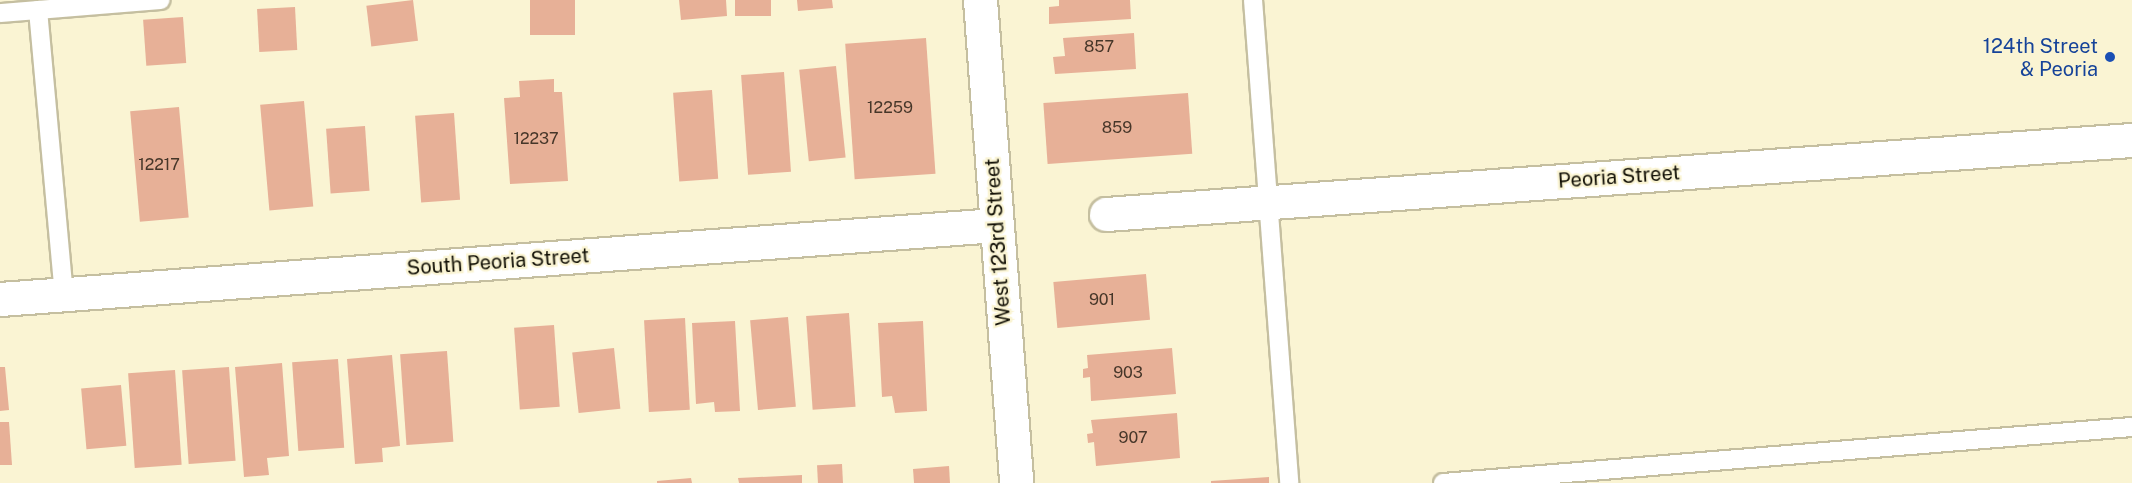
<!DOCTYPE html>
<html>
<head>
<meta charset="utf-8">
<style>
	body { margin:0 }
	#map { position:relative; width:2132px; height:483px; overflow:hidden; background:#faf4d3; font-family:"Public Sans",sans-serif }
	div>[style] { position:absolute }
	.building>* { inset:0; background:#e7b097; transform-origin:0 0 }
	.roads { filter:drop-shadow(2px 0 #c5bfa0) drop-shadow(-2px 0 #c5bfa0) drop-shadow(0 2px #c5bfa0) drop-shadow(0 -2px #c5bfa0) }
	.service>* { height:18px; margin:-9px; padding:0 9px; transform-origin:9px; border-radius:9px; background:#fff }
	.minor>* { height:33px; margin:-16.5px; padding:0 16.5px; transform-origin:16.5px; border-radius:16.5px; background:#fff }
	.dots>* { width:16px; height:16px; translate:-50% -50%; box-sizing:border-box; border:3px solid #faf4d3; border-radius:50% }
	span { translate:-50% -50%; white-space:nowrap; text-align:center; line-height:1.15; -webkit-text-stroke:4.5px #faf4d3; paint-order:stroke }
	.number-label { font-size:16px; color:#463629 }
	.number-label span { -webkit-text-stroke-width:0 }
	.transit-label { font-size:20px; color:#164399 }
	.right { translate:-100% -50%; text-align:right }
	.street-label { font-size:20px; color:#100e04 }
</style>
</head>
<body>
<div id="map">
	<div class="building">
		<div style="left:413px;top:0;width:41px;height:47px;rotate:83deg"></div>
		<div style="left:530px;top:0;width:45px;height:35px"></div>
		<div style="clip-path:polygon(679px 0,726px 0,727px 16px,681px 20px)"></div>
		<div style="left:735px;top:0;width:36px;height:16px"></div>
		<div style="clip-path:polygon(797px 0,832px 0,833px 8px,798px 11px)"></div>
		<div style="clip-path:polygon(1059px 0,1130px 0,1131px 19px,1049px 24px,1049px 7px,1059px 6px)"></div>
		<div style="left:295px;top:7px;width:43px;height:38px;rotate:87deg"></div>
		<div style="left:183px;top:17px;width:46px;height:40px;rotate:86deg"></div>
		<div style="clip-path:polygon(1134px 33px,1136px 69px,1055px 74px,1053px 57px,1065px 56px,1063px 38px)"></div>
		<div style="left:926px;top:38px;width:136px;height:81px;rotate:86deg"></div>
		<div style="left:836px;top:66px;width:92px;height:37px;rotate:84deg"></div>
		<div style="left:784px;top:72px;width:100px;height:43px;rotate:86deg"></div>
		<div style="clip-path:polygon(554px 79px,554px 92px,562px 92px,568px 181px,510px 184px,504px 98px,520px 97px,519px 81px)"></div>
		<div style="left:712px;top:90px;width:89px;height:39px;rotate:86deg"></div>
		<div style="left:1188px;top:93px;width:61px;height:145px;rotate:86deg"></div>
		<div style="left:304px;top:101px;width:106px;height:44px;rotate:85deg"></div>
		<div style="left:179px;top:107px;width:111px;height:49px;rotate:85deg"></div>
		<div style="left:454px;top:113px;width:87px;height:39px;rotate:86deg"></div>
		<div style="left:365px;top:126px;width:65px;height:39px;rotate:86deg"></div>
		<div style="left:1146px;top:274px;width:46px;height:93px;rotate:85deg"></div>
		<div style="left:849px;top:313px;width:94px;height:43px;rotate:86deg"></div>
		<div style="left:788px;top:317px;width:90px;height:38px;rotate:85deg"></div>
		<div style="left:685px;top:318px;width:92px;height:41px;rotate:87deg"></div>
		<div style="clip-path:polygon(735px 321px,740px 411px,715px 412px,714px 402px,696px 404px,692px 323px)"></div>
		<div style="clip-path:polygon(923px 321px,927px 411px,895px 413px,892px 396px,882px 397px,878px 323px)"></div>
		<div style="left:554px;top:325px;width:82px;height:40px;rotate:86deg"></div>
		<div style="left:614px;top:348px;width:61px;height:42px;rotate:84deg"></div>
		<div style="clip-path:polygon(1172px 348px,1176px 394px,1091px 401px,1090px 377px,1083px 378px,1083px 369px,1088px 368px,1087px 355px)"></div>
		<div style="left:447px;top:351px;width:91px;height:47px;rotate:86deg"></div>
		<div style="clip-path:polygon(392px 355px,400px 446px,382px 448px,383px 462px,355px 464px,347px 359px)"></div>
		<div style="left:338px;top:359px;width:89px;height:46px;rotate:86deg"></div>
		<div style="clip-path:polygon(282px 363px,289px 456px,267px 458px,269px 475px,244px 477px,235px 367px)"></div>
		<div style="clip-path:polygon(0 367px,5px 367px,9px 410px,0 411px)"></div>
		<div style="left:229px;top:367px;width:94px;height:47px;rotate:86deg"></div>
		<div style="left:175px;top:370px;width:95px;height:47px;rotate:86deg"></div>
		<div style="left:121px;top:385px;width:61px;height:40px;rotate:85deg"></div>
		<div style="clip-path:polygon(1177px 413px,1180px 458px,1096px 466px,1094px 442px,1088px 443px,1087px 434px,1093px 433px,1091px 420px)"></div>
		<div style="clip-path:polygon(0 422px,9px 422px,12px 465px,0 465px)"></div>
		<div style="left:842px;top:464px;width:19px;height:25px;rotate:87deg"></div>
		<div style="clip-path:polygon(949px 466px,950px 483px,914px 483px,913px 469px)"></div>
		<div style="clip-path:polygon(802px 475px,802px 483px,739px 483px,738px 478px)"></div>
		<div style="clip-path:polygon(1269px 477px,1269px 483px,1211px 483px,1211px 481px)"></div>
		<div style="clip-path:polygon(691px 478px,692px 483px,657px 483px,657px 481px)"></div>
	</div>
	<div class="roads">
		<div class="service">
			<div style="left:1253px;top:0;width:484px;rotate:85.7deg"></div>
			<div style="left:38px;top:10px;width:285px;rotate:84.8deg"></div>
			<div style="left:0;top:13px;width:161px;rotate:-4.6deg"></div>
			<div style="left:1443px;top:483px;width:691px;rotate:-4.65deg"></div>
		</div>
		<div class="minor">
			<div style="left:980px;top:0;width:484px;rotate:85.7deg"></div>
			<div style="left:1106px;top:214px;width:1029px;rotate:-4.13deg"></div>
			<div style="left:0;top:299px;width:999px;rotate:-4.25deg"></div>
		</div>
	</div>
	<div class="dots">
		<div style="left:2110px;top:57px;background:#1a4fb4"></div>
	</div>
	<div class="number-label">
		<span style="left:1099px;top:47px">857</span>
		<span style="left:890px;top:108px">12259</span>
		<span style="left:1117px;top:128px">859</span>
		<span style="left:536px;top:139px">12237</span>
		<span style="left:159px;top:165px">12217</span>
		<span style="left:1102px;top:300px">901</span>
		<span style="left:1128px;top:373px">903</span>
		<span style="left:1133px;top:438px">907</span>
	</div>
	<div class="transit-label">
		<span class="right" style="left:2098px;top:58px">124th Street<br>&amp; Peoria</span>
	</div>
	<div class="street-label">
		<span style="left:1619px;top:177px;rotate:-4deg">Peoria Street</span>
		<span style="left:998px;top:242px;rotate:-94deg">West 123rd Street</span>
		<span style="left:498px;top:262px;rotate:-4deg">South Peoria Street</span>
	</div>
</div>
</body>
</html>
